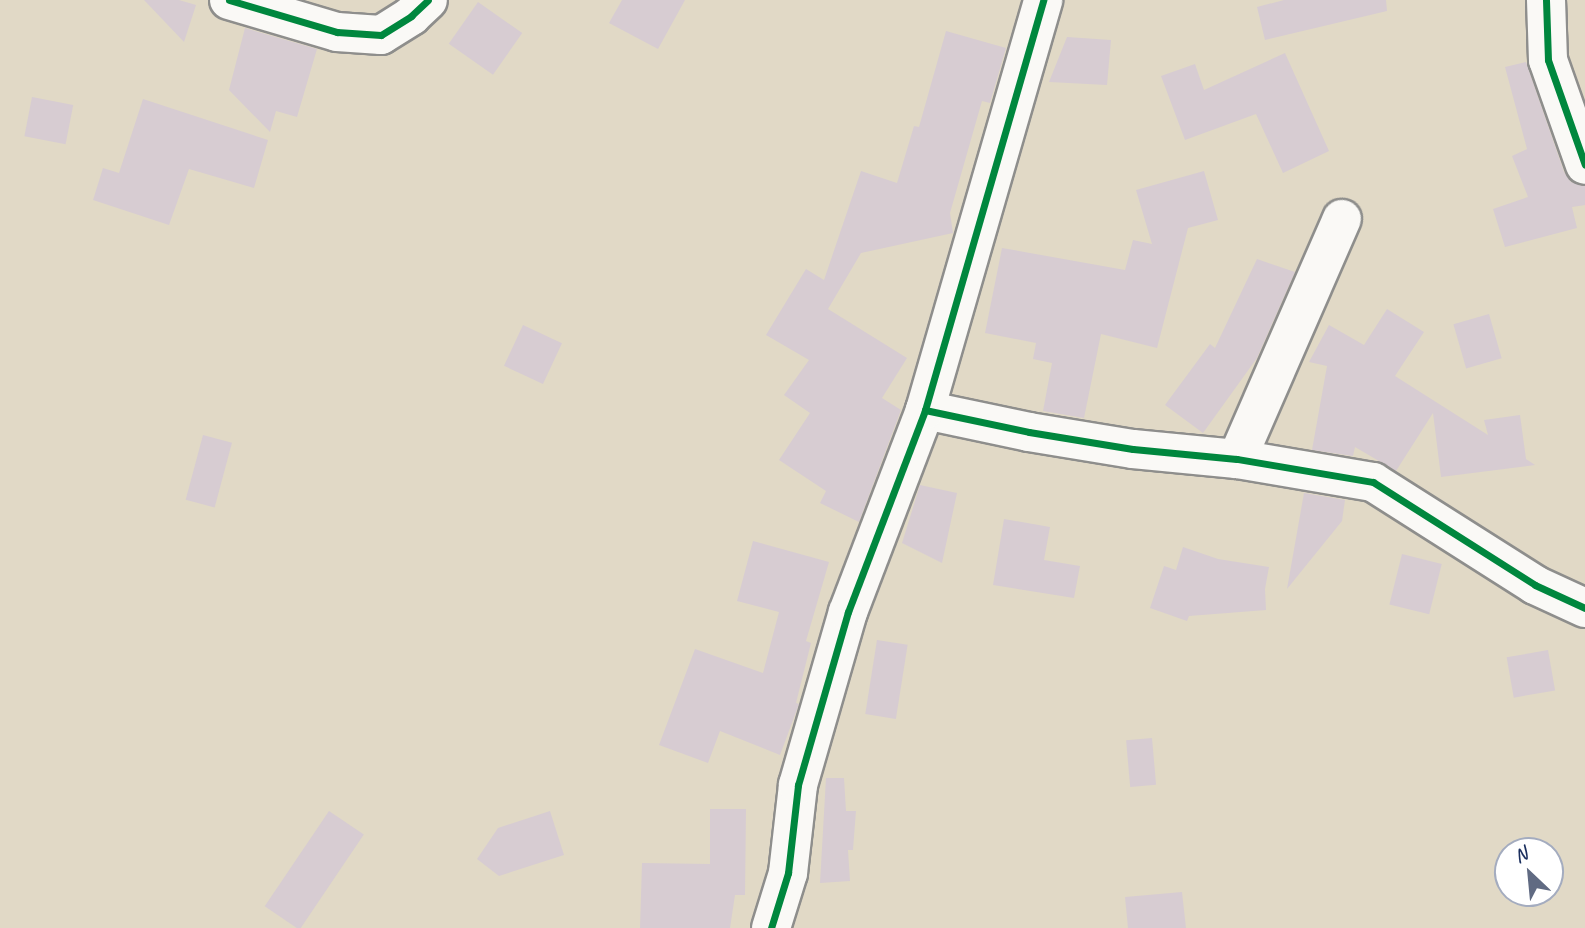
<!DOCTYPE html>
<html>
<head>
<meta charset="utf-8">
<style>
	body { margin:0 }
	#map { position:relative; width:1585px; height:928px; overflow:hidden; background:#e1d9c6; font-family:Caveat,sans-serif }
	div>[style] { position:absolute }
	.building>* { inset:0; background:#d7ccd2; transform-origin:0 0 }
	.roads { filter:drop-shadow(2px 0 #8e8e8c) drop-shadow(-2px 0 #8e8e8c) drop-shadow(0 2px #8e8e8c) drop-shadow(0 -2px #8e8e8c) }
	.minor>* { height:38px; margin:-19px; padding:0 19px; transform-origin:19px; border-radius:19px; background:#faf9f6 }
	.cycleway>* { height:7px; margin:-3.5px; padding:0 3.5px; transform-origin:3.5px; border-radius:3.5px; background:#00873e }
	span { translate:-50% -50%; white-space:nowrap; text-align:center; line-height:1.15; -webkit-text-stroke:6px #fff; paint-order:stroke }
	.north { position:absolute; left:1494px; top:837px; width:70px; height:70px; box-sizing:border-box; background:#fff; border:2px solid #a4acbf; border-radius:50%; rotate:334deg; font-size:19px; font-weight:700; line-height:28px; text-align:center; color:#1b2f5e }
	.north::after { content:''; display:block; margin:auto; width:24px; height:32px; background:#606a82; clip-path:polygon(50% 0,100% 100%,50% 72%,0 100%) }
</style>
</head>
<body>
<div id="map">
	<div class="building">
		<div style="clip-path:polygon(144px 0,179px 0,196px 5px,184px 42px)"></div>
		<div style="clip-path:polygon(622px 0,685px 0,658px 49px,609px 23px)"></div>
		<div style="clip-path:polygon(1284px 0,1386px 0,1387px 11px,1265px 40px,1257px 7px)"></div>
		<div style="left:478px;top:2px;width:54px;height:51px;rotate:35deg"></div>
		<div style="clip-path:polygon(245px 28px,317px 49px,297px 117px,276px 111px,270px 132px,229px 90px)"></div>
		<div style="clip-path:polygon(946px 31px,1006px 48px,990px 103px,982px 101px,950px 213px,953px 233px,861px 253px,828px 309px,907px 358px,882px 398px,901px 410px,859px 522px,820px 503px,826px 491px,779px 460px,810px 413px,784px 395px,809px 360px,766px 335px,806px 269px,824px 280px,861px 171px,897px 183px,914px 126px,919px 127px)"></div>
		<div style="clip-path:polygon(1067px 37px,1111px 40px,1107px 85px,1049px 82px)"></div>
		<div style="clip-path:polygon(1285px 53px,1329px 151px,1283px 173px,1256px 114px,1185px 140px,1161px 76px,1195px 64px,1204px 90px)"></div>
		<div style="clip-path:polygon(1526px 62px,1564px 172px,1571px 182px,1585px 186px,1585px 205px,1572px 207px,1577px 228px,1505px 247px,1493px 209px,1528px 197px,1512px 156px,1527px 149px,1505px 67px)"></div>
		<div style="left:32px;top:97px;width:42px;height:40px;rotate:11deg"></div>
		<div style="clip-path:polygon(143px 99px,268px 140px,254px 188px,189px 169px,169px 225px,93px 200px,103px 168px,119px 173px)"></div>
		<div style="clip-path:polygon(1204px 171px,1218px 220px,1188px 228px,1157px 348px,1101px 334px,1084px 418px,1043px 411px,1052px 363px,1033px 359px,1036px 343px,985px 333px,1002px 248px,1125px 270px,1133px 240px,1152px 244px,1136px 190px)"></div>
		<div style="clip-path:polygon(1257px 259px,1295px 272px,1257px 358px,1203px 433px,1165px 405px,1210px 344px,1215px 348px)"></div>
		<div style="clip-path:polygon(1387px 309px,1424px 332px,1395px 376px,1488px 435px,1484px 420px,1520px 415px,1526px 459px,1535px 465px,1441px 477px,1433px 413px,1396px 471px,1355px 447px,1353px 456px,1312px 450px,1327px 366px,1309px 362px,1329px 325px,1364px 345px)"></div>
		<div style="left:1489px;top:314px;width:46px;height:37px;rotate:74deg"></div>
		<div style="left:523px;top:325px;width:43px;height:45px;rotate:25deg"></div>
		<div style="left:203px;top:435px;width:30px;height:67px;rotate:15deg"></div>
		<div style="clip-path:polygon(920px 485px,957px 493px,942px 563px,902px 543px)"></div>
		<div style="clip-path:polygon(1304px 493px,1345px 500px,1342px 521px,1287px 589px)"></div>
		<div style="clip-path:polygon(1004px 519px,1050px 527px,1044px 560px,1080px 566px,1074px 598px,993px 585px)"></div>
		<div style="clip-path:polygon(753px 541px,829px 562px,806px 641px,811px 643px,796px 703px,799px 704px,780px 755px,720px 731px,708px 763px,659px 745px,695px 649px,763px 673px,779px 612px,737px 601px)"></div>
		<div style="clip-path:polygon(1183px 547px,1218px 559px,1269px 567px,1265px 589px,1266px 610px,1189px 616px,1187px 621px,1150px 608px,1164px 566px,1176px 570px)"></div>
		<div style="left:1402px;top:554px;width:41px;height:52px;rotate:14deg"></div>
		<div style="left:877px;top:640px;width:31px;height:75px;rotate:9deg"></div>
		<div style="left:1548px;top:650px;width:41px;height:42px;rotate:80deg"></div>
		<div style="left:1152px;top:738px;width:47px;height:26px;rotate:85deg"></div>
		<div style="clip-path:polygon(826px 778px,844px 778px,846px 811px,856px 811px,853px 850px,848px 850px,850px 881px,820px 883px)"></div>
		<div style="clip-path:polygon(710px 809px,746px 809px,745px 895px,735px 895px,730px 928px,640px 928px,642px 863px,710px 864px)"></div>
		<div style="left:329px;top:811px;width:42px;height:115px;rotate:34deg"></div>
		<div style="clip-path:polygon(550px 811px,564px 855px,499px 876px,477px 859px,498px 828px)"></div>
		<div style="clip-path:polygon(1182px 892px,1186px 928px,1128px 928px,1125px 897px)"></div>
	</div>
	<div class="roads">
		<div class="minor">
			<div style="left:229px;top:0;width:113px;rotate:16.5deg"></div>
			<div style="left:337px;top:32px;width:44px;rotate:3.9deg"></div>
			<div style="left:381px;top:35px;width:36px;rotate:-32deg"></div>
			<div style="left:411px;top:16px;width:23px;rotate:-43deg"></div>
			<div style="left:1546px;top:0;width:60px;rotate:88.1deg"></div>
			<div style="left:1548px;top:60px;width:111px;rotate:70.6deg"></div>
			<div style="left:925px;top:410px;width:106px;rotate:11.9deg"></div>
			<div style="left:1029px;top:432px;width:105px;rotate:9.3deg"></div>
			<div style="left:1133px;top:449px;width:104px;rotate:5.5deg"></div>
			<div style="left:1237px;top:459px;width:138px;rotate:9.6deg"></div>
			<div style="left:1373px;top:482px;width:192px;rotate:32.4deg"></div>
			<div style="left:1535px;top:585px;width:55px;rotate:24.7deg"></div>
			<div style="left:1237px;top:459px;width:262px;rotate:-66.4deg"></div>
			<div style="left:771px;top:928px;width:58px;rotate:-72.8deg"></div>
			<div style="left:788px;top:873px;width:89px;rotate:-83.5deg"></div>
			<div style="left:798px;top:785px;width:180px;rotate:-73.9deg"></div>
			<div style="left:848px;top:612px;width:216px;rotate:-69.1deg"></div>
			<div style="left:925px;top:410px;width:427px;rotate:-73.9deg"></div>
		</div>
	</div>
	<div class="cycleway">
		<div style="left:229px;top:0;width:113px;rotate:16.5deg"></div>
		<div style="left:337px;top:32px;width:44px;rotate:3.9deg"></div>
		<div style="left:381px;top:35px;width:36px;rotate:-32deg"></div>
		<div style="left:411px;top:16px;width:23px;rotate:-43deg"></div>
		<div style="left:1546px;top:0;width:60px;rotate:88.1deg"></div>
		<div style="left:1548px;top:60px;width:111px;rotate:70.6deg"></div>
		<div style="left:925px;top:410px;width:106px;rotate:11.9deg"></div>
		<div style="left:1029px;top:432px;width:105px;rotate:9.3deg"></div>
		<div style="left:1133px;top:449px;width:104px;rotate:5.5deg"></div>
		<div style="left:1237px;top:459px;width:138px;rotate:9.6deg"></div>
		<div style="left:1373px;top:482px;width:192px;rotate:32.4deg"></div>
		<div style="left:1535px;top:585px;width:55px;rotate:24.7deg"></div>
		<div style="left:771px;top:928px;width:58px;rotate:-72.8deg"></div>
		<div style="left:788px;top:873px;width:89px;rotate:-83.5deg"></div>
		<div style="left:798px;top:785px;width:180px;rotate:-73.9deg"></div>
		<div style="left:848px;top:612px;width:216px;rotate:-69.1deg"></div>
		<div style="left:925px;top:410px;width:427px;rotate:-73.9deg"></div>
	</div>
	<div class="north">N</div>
</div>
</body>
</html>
